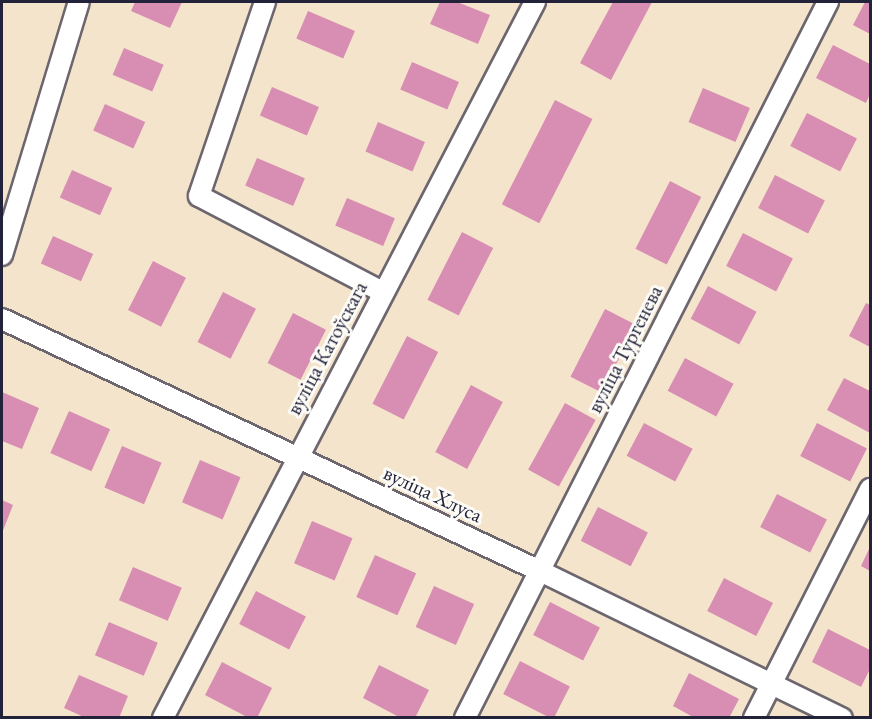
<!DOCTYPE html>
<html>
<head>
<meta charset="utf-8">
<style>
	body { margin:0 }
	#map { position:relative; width:872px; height:719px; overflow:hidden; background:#f4e4cc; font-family:"EB Garamond",serif }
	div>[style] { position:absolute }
	.building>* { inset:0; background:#d88db2; transform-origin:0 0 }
	.roads { filter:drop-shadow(2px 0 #6c666e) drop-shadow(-2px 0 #6c666e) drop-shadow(0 2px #6c666e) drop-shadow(0 -2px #6c666e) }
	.street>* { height:20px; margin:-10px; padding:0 10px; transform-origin:10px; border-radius:10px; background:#fff }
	span { translate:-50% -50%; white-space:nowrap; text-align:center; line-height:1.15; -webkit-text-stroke:6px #fdfcf7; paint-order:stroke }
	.street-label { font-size:21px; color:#22223b }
	.frame { position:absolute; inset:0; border:3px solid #22223b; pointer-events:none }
</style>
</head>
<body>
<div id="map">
	<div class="building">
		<div style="clip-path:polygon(135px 2px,182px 2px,170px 28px,131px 11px)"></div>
		<div style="clip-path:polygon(440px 2px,457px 2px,490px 15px,478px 44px,430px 24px)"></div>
		<div style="clip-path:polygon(613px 2px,652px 2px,611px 80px,580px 63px)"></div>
		<div style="clip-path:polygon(865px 2px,870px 2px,870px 34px,853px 25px)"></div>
		<div style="left:308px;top:11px;width:51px;height:30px;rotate:23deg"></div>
		<div style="clip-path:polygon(833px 45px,870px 64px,870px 94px,866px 103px,816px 78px)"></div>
		<div style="left:124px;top:48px;width:43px;height:29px;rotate:23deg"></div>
		<div style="left:412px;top:62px;width:51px;height:30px;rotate:23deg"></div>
		<div style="left:272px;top:87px;width:51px;height:31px;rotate:23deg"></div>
		<div style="left:703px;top:88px;width:51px;height:37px;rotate:23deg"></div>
		<div style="left:555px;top:100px;width:42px;height:117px;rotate:27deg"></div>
		<div style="left:105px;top:104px;width:44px;height:29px;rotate:24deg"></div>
		<div style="left:807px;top:113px;width:56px;height:37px;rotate:27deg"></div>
		<div style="left:378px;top:122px;width:51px;height:32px;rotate:23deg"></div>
		<div style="left:257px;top:158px;width:52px;height:30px;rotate:23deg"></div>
		<div style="left:72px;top:170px;width:44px;height:30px;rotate:24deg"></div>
		<div style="left:775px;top:175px;width:56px;height:37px;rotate:27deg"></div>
		<div style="left:670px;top:181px;width:35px;height:76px;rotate:27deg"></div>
		<div style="left:347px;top:198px;width:52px;height:30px;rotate:23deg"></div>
		<div style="left:462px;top:232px;width:35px;height:76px;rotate:27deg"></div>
		<div style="left:743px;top:233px;width:56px;height:37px;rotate:27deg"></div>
		<div style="left:53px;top:236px;width:44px;height:30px;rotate:24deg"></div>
		<div style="left:153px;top:261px;width:37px;height:55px;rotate:27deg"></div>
		<div style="left:708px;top:286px;width:55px;height:37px;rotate:28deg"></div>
		<div style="left:223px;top:292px;width:37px;height:56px;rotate:27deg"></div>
		<div style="clip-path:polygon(866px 303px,870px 305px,870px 347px,849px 336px)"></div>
		<div style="left:605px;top:309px;width:35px;height:76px;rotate:27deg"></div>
		<div style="left:293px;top:313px;width:37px;height:56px;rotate:27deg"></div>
		<div style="left:407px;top:336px;width:35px;height:76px;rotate:27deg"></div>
		<div style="left:685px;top:358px;width:55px;height:37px;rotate:28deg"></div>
		<div style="clip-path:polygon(844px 378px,870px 391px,870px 433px,827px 410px)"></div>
		<div style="left:471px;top:385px;width:36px;height:76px;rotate:28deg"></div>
		<div style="clip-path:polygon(2px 392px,39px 408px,22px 449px,2px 441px)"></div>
		<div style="left:565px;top:403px;width:35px;height:76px;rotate:29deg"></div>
		<div style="left:69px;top:411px;width:45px;height:46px;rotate:24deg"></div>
		<div style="left:644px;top:423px;width:55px;height:37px;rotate:28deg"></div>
		<div style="left:817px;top:423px;width:56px;height:37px;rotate:27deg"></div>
		<div style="left:122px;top:446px;width:43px;height:45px;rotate:23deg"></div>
		<div style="left:200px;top:460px;width:44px;height:46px;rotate:23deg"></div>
		<div style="left:777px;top:494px;width:56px;height:37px;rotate:27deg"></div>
		<div style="clip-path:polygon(2px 500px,13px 505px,2px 533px)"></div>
		<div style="left:598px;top:507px;width:56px;height:38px;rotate:27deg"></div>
		<div style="left:312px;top:521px;width:44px;height:46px;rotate:23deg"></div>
		<div style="clip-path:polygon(870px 547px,870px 571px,861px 566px)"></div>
		<div style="left:375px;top:555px;width:45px;height:46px;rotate:24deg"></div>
		<div style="left:133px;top:567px;width:53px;height:36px;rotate:23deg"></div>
		<div style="left:724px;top:578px;width:55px;height:37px;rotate:27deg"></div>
		<div style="left:434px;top:586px;width:44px;height:45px;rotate:24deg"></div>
		<div style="left:256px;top:591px;width:56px;height:37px;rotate:27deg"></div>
		<div style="left:550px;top:602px;width:56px;height:37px;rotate:27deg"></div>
		<div style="left:109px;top:622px;width:53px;height:36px;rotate:23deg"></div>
		<div style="clip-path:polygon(828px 629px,870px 650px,870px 669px,861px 687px,812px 662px)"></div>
		<div style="left:520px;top:661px;width:56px;height:37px;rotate:27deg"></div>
		<div style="clip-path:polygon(222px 662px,272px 688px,257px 718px,249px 718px,205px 695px)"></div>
		<div style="clip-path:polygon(379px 665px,429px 690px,415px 718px,401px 718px,363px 698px)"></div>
		<div style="clip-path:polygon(689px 673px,739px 699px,729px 718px,695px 718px,673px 706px)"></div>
		<div style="clip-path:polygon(79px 675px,128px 696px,119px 718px,86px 718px,64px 708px)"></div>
	</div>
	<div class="roads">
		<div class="street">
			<div style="left:265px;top:2px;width:205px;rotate:108.8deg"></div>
			<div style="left:199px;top:196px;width:208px;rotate:27.6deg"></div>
			<div style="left:2px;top:255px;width:264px;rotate:-73.1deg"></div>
			<div style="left:2px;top:319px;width:594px;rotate:25.1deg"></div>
			<div style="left:540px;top:571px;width:336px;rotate:26deg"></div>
			<div style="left:163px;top:718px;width:807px;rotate:-62.55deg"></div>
			<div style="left:465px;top:718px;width:803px;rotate:-63.12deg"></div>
			<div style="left:754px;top:718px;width:257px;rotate:-63.1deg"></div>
		</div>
	</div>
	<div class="street-label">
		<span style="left:327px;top:348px;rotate:-62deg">вуліца Катоўскага</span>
		<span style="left:625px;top:349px;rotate:-63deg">вуліца Тургенева</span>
		<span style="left:433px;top:494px;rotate:25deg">вуліца Хлуса</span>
	</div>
	<div class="frame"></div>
</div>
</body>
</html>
